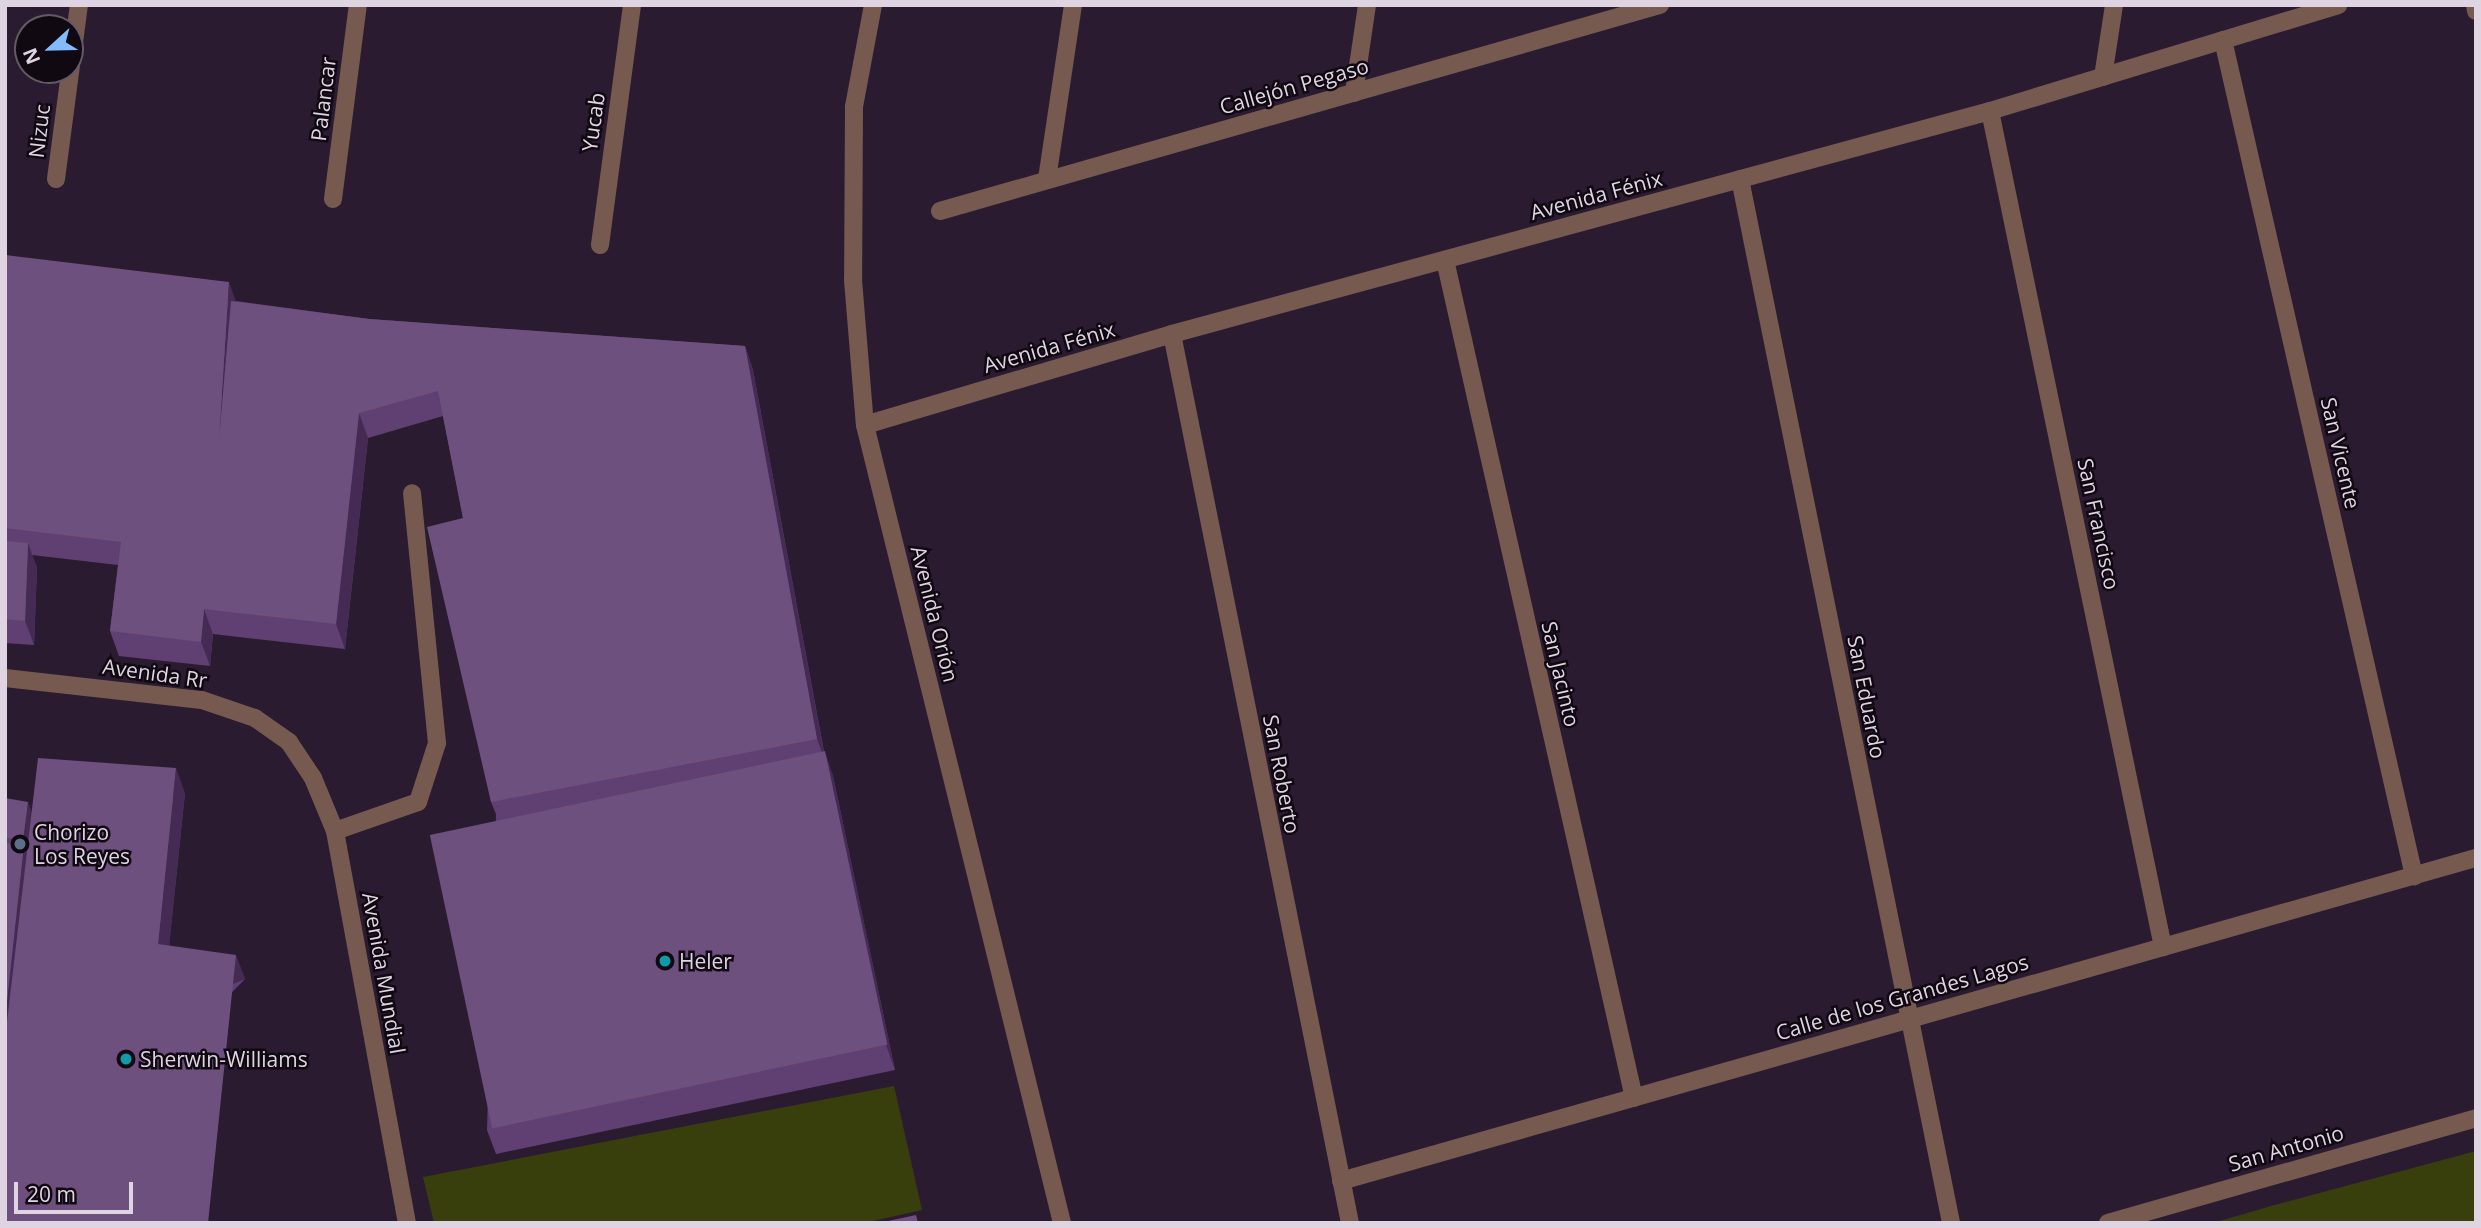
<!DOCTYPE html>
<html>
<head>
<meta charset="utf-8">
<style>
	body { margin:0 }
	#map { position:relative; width:2481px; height:1228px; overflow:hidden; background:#2b1b31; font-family:"Open Sans",sans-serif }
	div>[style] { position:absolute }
	.green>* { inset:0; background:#393f0c }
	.lane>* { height:18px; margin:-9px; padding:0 9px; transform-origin:9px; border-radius:9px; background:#775a4f }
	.street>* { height:18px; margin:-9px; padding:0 9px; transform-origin:9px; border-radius:9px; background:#775a4f }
	.wall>* { inset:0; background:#604072 }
	.shaded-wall>* { inset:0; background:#452b53; transform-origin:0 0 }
	.building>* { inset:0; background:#6d507e; transform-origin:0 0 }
	.dots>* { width:19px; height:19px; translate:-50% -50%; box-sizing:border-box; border:4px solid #100912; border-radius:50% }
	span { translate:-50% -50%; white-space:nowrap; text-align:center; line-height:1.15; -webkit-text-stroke:5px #100912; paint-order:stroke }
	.street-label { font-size:21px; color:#ded4e2 }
	.poi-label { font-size:21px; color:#ded4e2 }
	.left { translate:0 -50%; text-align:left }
	.frame { position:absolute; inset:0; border:7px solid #ded4e2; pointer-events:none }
	.north { position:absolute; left:14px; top:14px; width:70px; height:70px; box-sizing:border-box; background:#100912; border:2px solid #625a65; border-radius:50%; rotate:248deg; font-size:19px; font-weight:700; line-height:28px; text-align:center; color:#ded4e2 }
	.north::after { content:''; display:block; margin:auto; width:24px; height:32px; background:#82bcfa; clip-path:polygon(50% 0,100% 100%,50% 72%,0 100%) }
	.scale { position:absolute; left:14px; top:1182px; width:119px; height:32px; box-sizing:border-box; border:4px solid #ded4e2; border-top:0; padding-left:9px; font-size:21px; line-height:24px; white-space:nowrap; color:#ded4e2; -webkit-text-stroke:5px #100912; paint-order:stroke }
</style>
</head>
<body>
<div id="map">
	<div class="green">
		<div style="clip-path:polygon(894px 1086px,922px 1210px,864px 1223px,434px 1223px,423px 1177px)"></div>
		<div style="clip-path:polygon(2476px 1151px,2476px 1223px,2213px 1223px,2271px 1206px)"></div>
	</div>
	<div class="lane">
		<div style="left:335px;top:831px;width:88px;rotate:-19.3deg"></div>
		<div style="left:418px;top:802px;width:62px;rotate:-72.1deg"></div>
		<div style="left:437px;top:743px;width:251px;rotate:-95.7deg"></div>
	</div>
	<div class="street">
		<div style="left:873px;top:5px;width:104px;rotate:100.6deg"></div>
		<div style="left:854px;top:107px;width:173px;rotate:90.3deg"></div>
		<div style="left:853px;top:280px;width:145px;rotate:85.3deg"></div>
		<div style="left:865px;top:425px;width:822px;rotate:76.13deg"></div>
		<div style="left:2475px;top:5px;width:6px;rotate:81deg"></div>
		<div style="left:2223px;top:40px;width:858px;rotate:77.13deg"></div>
		<div style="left:2103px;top:77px;width:73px;rotate:-81.3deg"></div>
		<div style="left:1354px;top:93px;width:89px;rotate:-81.6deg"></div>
		<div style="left:1990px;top:111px;width:854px;rotate:78.31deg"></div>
		<div style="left:56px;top:179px;width:176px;rotate:-82.5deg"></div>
		<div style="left:1047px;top:179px;width:176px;rotate:-81.5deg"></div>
		<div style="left:1740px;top:179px;width:1065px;rotate:78.57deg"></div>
		<div style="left:333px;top:199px;width:196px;rotate:-82.7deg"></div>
		<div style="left:940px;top:211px;width:749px;rotate:-15.97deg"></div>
		<div style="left:600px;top:245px;width:242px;rotate:-82.4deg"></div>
		<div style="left:1445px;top:260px;width:859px;rotate:77.29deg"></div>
		<div style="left:1172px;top:334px;width:907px;rotate:78.68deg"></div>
		<div style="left:865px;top:425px;width:320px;rotate:-16.5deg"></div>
		<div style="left:1172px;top:334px;width:848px;rotate:-15.25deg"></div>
		<div style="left:1990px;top:111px;width:364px;rotate:-16.9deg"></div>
		<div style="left:5px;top:678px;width:198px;rotate:6.4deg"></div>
		<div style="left:202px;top:700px;width:56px;rotate:18.8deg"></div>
		<div style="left:255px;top:718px;width:42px;rotate:35.2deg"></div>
		<div style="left:289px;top:742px;width:43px;rotate:56.3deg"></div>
		<div style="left:313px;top:778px;width:57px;rotate:67.5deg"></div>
		<div style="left:335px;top:831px;width:399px;rotate:79.6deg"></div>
		<div style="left:1341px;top:1181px;width:1180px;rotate:-15.89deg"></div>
		<div style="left:2108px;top:1223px;width:383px;rotate:-15.9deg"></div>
	</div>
	<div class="wall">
		<div style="clip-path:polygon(5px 255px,236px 301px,369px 319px,745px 346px,753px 370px,824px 751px,833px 776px,895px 1070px,496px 1154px,487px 1130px,496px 814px,491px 802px,463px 518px,443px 416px,368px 438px,345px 649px,213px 634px,210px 666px,119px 656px,110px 631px,118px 565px,32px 555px,37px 568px,34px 645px,5px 643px)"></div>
		<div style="clip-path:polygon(185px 793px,169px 945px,245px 979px,5px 1223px,5px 798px,32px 813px)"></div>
	</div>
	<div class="shaded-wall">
		<div style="clip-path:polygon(229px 282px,238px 307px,219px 439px)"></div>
		<div style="clip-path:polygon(745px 346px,753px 370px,826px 763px,817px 739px)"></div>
		<div style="clip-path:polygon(359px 413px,368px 438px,345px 649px,336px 624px)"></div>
		<div style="clip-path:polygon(28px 543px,37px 568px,34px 645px,25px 621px)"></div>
		<div style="clip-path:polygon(204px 609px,213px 634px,210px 666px,201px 642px)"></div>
		<div style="clip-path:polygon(825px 751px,833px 776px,895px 1070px,886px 1045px)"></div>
		<div style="clip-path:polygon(176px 768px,185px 793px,167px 968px,158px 944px)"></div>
		<div style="clip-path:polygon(28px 802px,37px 827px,32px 863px,23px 839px)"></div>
		<div style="clip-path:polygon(24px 844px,33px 869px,5px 1126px,5px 1019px)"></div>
		<div style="left:236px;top:955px;width:26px;height:269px;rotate:69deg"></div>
	</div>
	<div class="building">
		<div style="clip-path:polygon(5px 255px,229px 282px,219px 439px,231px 301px,369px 319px,745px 346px,817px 739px,491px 802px,427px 527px,463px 518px,438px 391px,359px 413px,336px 624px,204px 609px,201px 642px,110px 631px,121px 542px,5px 528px)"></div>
		<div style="clip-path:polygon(5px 541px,28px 543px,25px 621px,5px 619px)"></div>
		<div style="left:825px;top:751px;width:300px;height:404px;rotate:78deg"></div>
		<div style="clip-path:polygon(38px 758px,176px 768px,158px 944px,236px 955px,208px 1223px,5px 1223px,5px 1039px)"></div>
		<div style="clip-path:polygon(5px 798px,28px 802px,23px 839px,5px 838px)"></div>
		<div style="clip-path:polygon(5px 843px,24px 844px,5px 1019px)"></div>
		<div style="clip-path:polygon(916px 1215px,918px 1223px,879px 1223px)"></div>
	</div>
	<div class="dots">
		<div style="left:20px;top:844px;background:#5c6f8a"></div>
		<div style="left:665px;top:961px;background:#0f9aa8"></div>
		<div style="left:126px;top:1059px;background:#0f9aa8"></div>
	</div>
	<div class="street-label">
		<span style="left:1294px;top:86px;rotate:-16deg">Callejón Pegaso</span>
		<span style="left:323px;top:99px;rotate:-83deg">Palancar</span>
		<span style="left:593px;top:122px;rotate:-82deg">Yucab</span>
		<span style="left:39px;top:131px;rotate:-83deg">Nizuc</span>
		<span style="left:1596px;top:195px;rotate:-15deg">Avenida Fénix</span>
		<span style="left:1049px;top:347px;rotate:-16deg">Avenida Fénix</span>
		<span style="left:2341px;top:453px;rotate:77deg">San Vicente</span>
		<span style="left:2099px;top:524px;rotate:78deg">San Francisco</span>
		<span style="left:935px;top:614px;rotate:76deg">Avenida Orión</span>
		<span style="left:155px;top:673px;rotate:8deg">Avenida Rr</span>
		<span style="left:1561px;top:674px;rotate:77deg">San Jacinto</span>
		<span style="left:1867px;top:697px;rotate:79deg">San Eduardo</span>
		<span style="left:1282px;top:774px;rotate:79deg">San Roberto</span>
		<span style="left:384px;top:973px;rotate:80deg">Avenida Mundial</span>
		<span style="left:1902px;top:997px;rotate:-16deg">Calle de los Grandes Lagos</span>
		<span style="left:2286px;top:1148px;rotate:-16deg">San Antonio</span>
	</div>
	<div class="poi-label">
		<span class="left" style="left:34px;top:844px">Chorizo<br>Los Reyes</span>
		<span class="left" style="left:679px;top:961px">Heler</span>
		<span class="left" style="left:140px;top:1059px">Sherwin-Williams</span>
	</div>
	<div class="frame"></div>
	<div class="north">N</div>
	<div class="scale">20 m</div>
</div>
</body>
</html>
